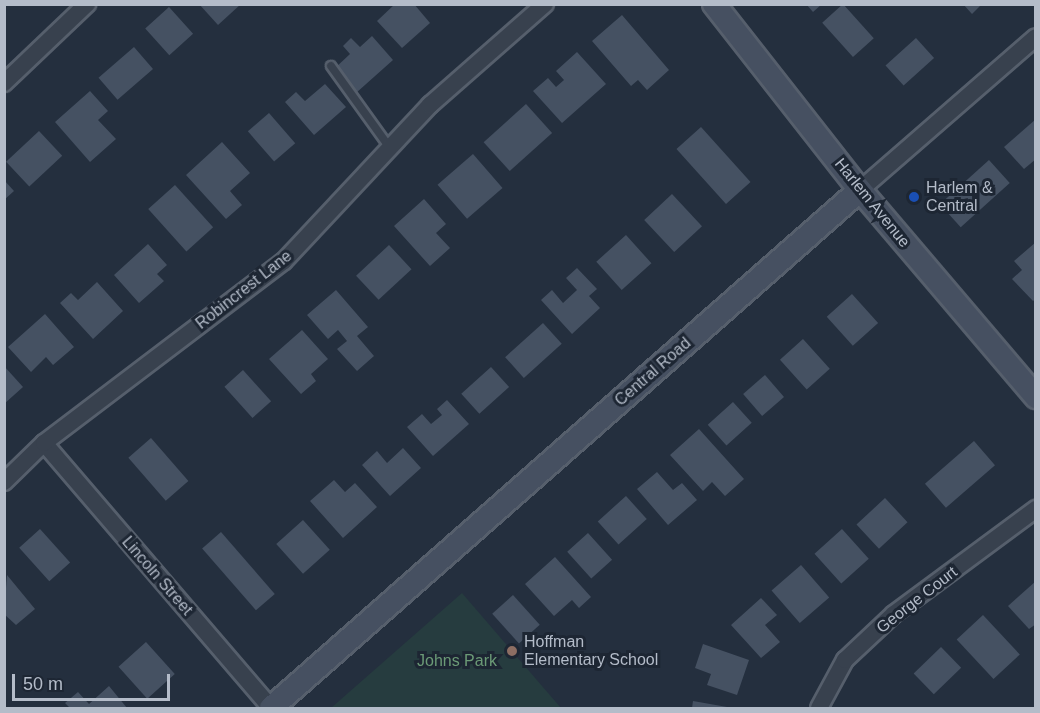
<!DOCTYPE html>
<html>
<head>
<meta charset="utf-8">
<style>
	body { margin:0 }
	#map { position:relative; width:1040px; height:713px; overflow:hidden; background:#242f3e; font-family:Arial,sans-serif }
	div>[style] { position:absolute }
	.green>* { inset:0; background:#263c3f }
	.building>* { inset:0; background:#455162; transform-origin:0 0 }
	.roads { filter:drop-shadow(2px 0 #565f6c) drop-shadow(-2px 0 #565f6c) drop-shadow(0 2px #565f6c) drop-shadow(0 -2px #565f6c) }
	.service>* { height:8px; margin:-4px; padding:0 4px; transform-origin:4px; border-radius:4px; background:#38414e }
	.minor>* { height:16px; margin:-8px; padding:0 8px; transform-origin:8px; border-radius:8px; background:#38414e }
	.secondary>* { height:22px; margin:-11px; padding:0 11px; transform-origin:11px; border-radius:11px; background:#465061 }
	.dots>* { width:16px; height:16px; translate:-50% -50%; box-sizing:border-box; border:3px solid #1d2633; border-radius:50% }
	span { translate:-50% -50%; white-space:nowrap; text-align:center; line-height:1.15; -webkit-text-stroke:6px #1d2633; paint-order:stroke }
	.poi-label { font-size:16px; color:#b4bcc9 }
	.left { translate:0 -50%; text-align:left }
	.street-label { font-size:16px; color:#b4bcc9 }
	.park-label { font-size:16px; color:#6b9a76 }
	.frame { position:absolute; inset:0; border:6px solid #b4bcc9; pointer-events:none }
	.scale { position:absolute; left:12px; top:674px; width:158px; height:27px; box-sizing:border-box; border:3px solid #b4bcc9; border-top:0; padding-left:8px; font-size:18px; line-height:21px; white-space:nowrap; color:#b4bcc9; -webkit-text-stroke:4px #1d2633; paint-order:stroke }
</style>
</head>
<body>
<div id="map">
	<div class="green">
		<div style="clip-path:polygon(462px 593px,561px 708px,331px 708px)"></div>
	</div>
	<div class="building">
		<div style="clip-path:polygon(199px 4px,241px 4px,218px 25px)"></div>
		<div style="clip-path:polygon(395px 4px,414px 4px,430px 23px,402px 48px,377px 21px)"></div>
		<div style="clip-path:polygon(806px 4px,822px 4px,813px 12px)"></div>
		<div style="left:843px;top:4px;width:46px;height:28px;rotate:48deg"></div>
		<div style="clip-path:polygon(963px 4px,982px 4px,972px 14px)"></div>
		<div style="left:169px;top:7px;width:36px;height:32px;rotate:48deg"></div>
		<div style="clip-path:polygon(622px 15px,669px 70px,647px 90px,638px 80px,631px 86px,592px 41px)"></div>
		<div style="clip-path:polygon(372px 36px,393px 60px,356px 93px,334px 69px,350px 54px,343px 46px,351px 38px,360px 47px)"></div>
		<div style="left:916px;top:38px;width:27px;height:41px;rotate:48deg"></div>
		<div style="left:134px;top:47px;width:29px;height:47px;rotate:49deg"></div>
		<div style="clip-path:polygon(577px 52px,606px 84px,562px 123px,533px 91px,548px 78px,556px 87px,564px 80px,556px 71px)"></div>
		<div style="clip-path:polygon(325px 84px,346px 107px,314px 135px,285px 102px,296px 92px,305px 101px)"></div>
		<div style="clip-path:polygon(90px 91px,108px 111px,98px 120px,116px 139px,90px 162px,55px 122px)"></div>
		<div style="left:526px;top:104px;width:39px;height:57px;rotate:48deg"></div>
		<div style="left:269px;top:113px;width:40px;height:28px;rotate:49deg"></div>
		<div style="clip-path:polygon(1036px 119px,1036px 159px,1024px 169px,1004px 147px)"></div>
		<div style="left:701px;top:127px;width:74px;height:33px;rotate:48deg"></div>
		<div style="left:39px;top:131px;width:34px;height:45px;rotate:47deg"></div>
		<div style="clip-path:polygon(222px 142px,250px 173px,230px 191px,242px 205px,226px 219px,186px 175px)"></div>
		<div style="left:473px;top:154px;width:45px;height:47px;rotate:49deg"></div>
		<div style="left:989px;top:160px;width:31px;height:66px;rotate:48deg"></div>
		<div style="clip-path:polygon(4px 180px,14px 191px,4px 200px)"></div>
		<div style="left:175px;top:185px;width:57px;height:36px;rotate:48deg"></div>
		<div style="left:672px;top:194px;width:44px;height:38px;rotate:47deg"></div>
		<div style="clip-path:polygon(424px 199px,446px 224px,436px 233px,450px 248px,430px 266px,394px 226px)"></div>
		<div style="left:626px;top:235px;width:38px;height:40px;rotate:48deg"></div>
		<div style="clip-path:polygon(1036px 242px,1036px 299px,1033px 301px,1012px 279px,1022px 270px,1014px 261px)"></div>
		<div style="clip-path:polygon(148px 244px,167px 265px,157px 274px,164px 281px,139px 303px,114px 275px)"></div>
		<div style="left:389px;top:245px;width:33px;height:45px;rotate:47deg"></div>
		<div style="clip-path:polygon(577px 268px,597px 289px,589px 296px,600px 308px,572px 334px,541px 300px,552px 290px,563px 303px,577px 290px,566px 278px)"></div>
		<div style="clip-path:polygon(97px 282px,123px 311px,93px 339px,60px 303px,71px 293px,78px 300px)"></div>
		<div style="clip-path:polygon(336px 290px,368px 327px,357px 336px,374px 356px,357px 371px,337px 349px,347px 341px,338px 330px,328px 339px,307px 315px)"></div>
		<div style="left:852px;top:294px;width:39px;height:34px;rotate:48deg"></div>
		<div style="clip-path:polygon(45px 314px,74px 347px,53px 365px,46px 357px,31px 372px,8px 347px)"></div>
		<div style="left:543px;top:323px;width:28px;height:51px;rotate:48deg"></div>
		<div style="clip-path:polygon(302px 330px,328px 359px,311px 374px,316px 381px,301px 394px,269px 359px)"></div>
		<div style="left:803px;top:339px;width:40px;height:31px;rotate:48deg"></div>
		<div style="clip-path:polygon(4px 366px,23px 387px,4px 404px)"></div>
		<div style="left:491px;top:367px;width:27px;height:40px;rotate:48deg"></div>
		<div style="left:243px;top:370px;width:42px;height:25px;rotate:48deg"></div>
		<div style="left:765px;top:375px;width:29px;height:29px;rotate:49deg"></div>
		<div style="clip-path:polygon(447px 400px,469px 424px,433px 456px,407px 427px,422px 414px,431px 424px,442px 415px,437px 409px)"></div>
		<div style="left:733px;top:402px;width:28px;height:34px;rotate:48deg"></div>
		<div style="clip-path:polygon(699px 429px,744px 479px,725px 496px,712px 482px,703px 491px,670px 455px)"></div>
		<div style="left:151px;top:438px;width:57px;height:30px;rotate:49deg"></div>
		<div style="left:974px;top:441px;width:32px;height:65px;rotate:49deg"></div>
		<div style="clip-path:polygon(403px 448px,421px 468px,390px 496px,362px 465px,377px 451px,387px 463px)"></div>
		<div style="clip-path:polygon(657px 472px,673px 490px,682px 483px,697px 500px,668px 525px,637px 489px)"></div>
		<div style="clip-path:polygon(334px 480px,345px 492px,355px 483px,377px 507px,343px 538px,310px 501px)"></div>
		<div style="left:626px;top:496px;width:31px;height:38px;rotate:48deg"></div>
		<div style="left:885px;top:498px;width:33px;height:39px;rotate:47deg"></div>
		<div style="left:303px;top:520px;width:40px;height:36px;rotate:48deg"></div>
		<div style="left:40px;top:529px;width:45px;height:28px;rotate:48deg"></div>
		<div style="left:842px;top:529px;width:40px;height:37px;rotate:48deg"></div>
		<div style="left:221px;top:532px;width:82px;height:25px;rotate:49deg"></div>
		<div style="left:588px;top:533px;width:36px;height:28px;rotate:48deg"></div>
		<div style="clip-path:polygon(555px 557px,591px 597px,579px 608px,572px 600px,554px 616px,525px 584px)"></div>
		<div style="left:801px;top:565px;width:43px;height:39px;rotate:49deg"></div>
		<div style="clip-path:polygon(7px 575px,35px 609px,16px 625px,4px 614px)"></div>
		<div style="clip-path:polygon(1036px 581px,1036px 624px,1029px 629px,1008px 606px)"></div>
		<div style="left:513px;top:595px;width:40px;height:28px;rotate:48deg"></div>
		<div style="clip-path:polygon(761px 598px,777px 615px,765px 625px,780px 642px,761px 658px,731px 625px)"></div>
		<div style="left:983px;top:615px;width:54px;height:36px;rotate:47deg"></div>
		<div style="left:146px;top:642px;width:43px;height:37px;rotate:48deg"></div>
		<div style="clip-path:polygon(703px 644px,749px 660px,737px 695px,707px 685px,711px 674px,695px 668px)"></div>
		<div style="left:941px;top:647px;width:29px;height:38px;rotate:46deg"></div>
		<div style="clip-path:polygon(109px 686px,127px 708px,70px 708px,65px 703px,78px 692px,89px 704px)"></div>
		<div style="clip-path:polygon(693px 701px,727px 707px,726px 708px,692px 708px)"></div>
	</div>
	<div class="roads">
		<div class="service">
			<div style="left:331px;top:66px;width:101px;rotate:54.3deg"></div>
		</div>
		<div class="minor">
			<div style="left:4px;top:83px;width:115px;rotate:-43.6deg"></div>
			<div style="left:860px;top:190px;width:233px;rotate:-41deg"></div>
			<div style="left:44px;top:443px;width:349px;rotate:49.4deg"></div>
			<div style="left:4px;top:482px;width:56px;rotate:-44.3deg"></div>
			<div style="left:44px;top:443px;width:301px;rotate:-37.2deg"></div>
			<div style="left:284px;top:261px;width:214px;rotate:-46.9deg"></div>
			<div style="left:430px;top:105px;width:153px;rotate:-41.3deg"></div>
			<div style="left:819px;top:708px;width:55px;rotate:-61.6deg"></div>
			<div style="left:845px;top:660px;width:67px;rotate:-43.2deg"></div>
			<div style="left:894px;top:614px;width:177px;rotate:-36.5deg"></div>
		</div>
		<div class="secondary">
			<div style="left:714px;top:4px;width:236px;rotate:51.9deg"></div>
			<div style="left:860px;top:190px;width:272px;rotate:49.6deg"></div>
			<div style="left:271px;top:708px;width:784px;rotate:-41.33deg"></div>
		</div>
	</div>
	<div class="dots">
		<div style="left:914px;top:197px;background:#1a4fb4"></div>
		<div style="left:512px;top:651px;background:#8d6e63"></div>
	</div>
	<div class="poi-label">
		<span class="left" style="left:926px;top:197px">Harlem &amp;<br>Central</span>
		<span class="left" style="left:524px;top:651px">Hoffman<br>Elementary School</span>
	</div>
	<div class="street-label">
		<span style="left:872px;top:203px;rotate:51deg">Harlem Avenue</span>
		<span style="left:244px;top:290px;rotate:-38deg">Robincrest Lane</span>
		<span style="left:653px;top:372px;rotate:-41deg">Central Road</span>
		<span style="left:157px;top:576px;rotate:49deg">Lincoln Street</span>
		<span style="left:917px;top:600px;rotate:-38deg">George Court</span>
	</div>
	<div class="park-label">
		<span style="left:457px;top:661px">Johns Park</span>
	</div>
	<div class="frame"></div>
	<div class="scale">50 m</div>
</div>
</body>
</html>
